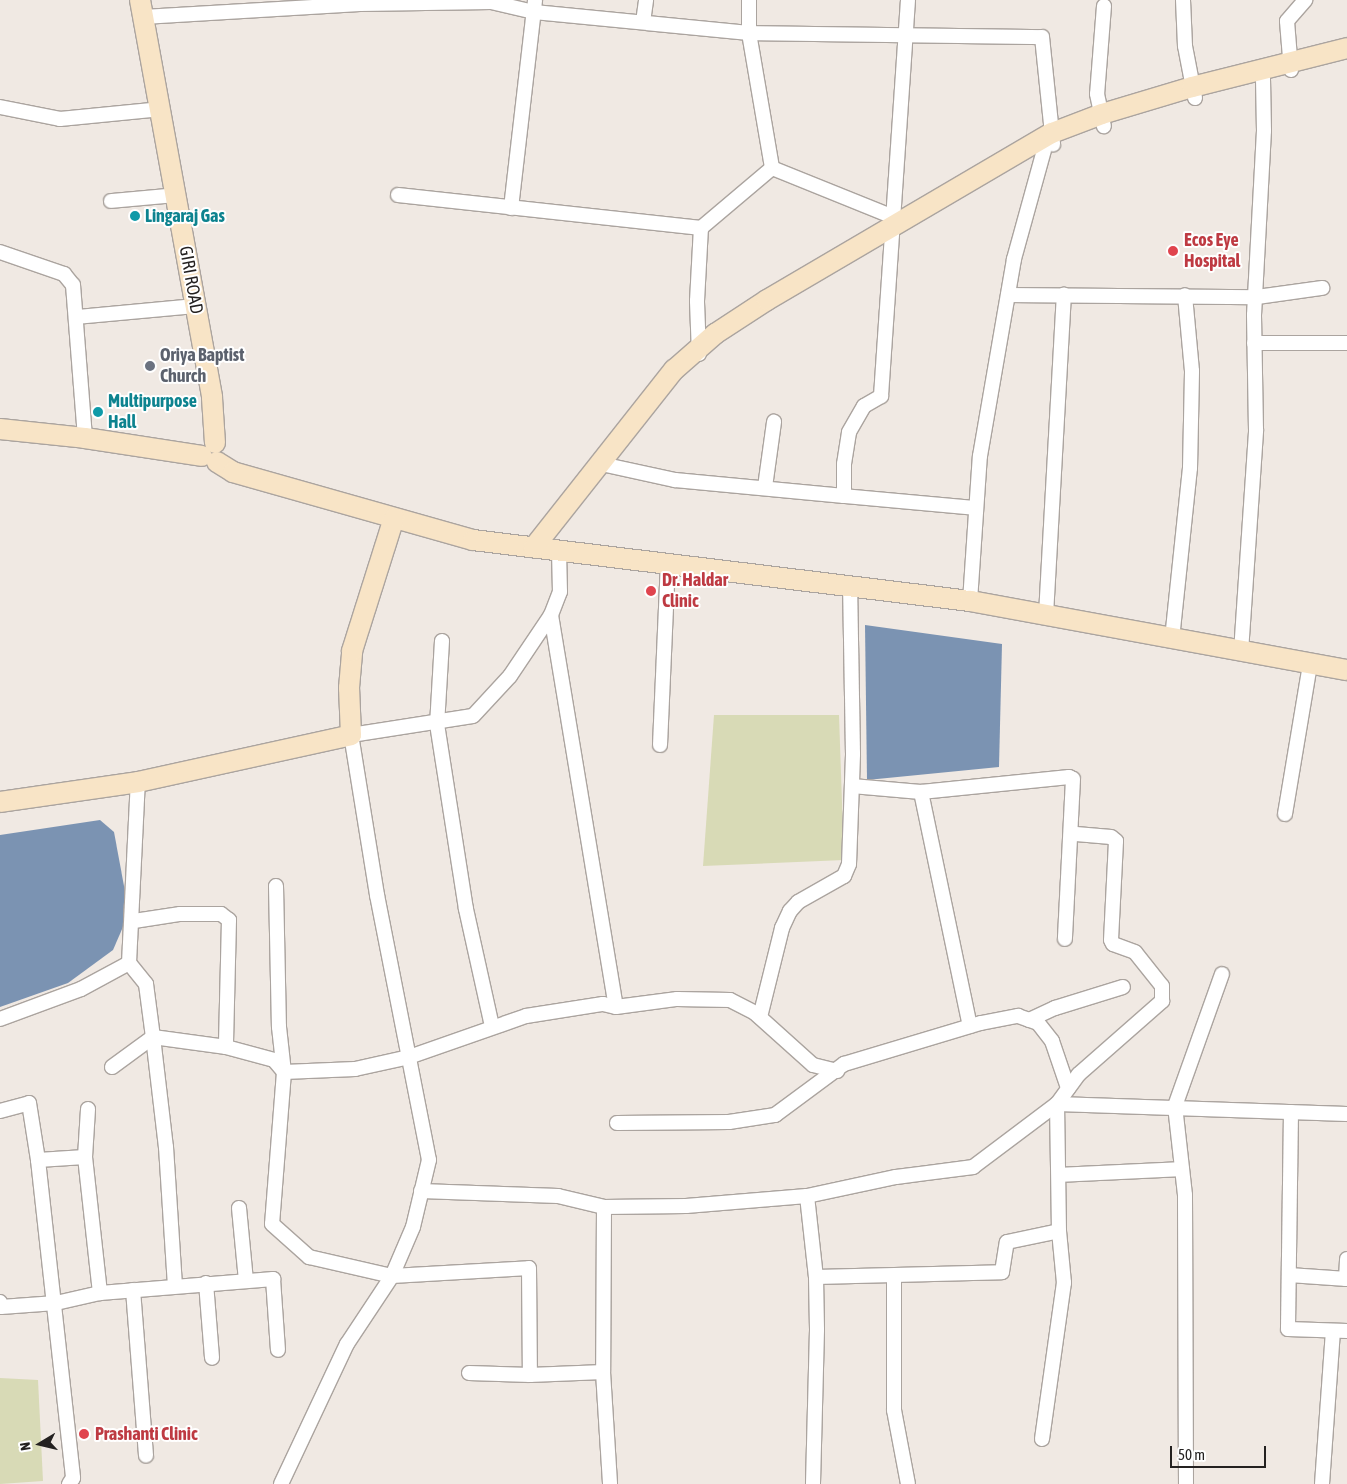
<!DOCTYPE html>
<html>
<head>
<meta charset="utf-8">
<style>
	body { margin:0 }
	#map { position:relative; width:1347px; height:1484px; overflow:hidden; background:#f0e9e3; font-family:"Asap Condensed",sans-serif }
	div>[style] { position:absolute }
	.green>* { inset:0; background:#d8dab6 }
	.water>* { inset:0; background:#7b93b2 }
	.roads { filter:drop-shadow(1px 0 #aba49f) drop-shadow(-1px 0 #aba49f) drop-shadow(0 1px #aba49f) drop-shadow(0 -1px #aba49f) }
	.street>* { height:14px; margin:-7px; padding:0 7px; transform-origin:7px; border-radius:7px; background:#fff }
	.secondary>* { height:20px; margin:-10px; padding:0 10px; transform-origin:10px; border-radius:10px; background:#f8e4c6 }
	.dots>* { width:14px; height:14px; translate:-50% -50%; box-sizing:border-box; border:2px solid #fff; border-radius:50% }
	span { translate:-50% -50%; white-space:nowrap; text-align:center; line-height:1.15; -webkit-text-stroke:4px #fff; paint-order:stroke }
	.culture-label { font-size:18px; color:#0d838f; font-weight:700 }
	.left { translate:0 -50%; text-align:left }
	.health-label { font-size:18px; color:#be3a42; font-weight:700 }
	.street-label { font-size:18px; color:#242120 }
	.worship-label { font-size:18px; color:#5b616d; font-weight:700 }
	.north { position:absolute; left:15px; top:1419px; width:50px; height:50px; -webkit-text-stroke:4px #fff; paint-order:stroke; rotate:261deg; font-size:14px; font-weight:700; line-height:20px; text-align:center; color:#242120 }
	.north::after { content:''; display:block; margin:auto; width:18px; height:22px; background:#242120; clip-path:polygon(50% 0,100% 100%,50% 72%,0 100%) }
	.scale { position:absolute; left:1170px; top:1446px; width:96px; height:22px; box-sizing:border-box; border:2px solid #242120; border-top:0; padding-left:6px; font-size:15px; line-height:18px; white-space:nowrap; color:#242120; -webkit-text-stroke:4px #fff; paint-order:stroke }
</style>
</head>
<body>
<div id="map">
	<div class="green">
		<div style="clip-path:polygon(714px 715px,839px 715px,844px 860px,703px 866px)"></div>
		<div style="clip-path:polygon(0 1378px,38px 1380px,43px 1481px,0 1484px)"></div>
	</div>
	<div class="water">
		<div style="clip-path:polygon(865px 625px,1002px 644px,999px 767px,867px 780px)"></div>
		<div style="clip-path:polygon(100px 820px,114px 832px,129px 913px,113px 950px,68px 983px,0 1007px,0 835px)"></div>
	</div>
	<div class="roads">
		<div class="street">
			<div style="left:749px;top:0;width:33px;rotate:90deg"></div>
			<div style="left:749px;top:33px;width:137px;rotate:80.3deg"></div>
			<div style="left:1183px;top:0;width:46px;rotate:87.5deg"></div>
			<div style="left:1185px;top:46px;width:53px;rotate:79.1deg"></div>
			<div style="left:1104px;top:6px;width:88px;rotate:94.5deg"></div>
			<div style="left:1097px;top:94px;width:33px;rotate:78deg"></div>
			<div style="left:143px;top:17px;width:217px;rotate:-3.4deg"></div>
			<div style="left:360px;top:4px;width:131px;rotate:-0.9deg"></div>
			<div style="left:491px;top:2px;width:44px;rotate:13.1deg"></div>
			<div style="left:534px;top:12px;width:216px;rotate:5.6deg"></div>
			<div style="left:749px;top:33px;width:293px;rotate:0.8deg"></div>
			<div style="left:1042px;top:37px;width:108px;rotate:84.1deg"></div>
			<div style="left:643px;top:22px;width:22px;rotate:-82deg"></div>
			<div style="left:1291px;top:70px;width:49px;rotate:-94.7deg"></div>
			<div style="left:1287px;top:21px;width:28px;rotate:-49deg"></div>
			<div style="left:0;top:107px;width:61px;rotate:11.3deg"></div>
			<div style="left:60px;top:119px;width:102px;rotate:-5.6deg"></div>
			<div style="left:772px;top:168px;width:128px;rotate:22deg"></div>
			<div style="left:398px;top:195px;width:305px;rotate:6.2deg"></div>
			<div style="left:111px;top:201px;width:66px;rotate:-5.2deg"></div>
			<div style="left:511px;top:208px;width:209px;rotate:-83.4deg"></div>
			<div style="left:0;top:252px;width:68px;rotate:19deg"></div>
			<div style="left:64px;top:274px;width:14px;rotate:51deg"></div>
			<div style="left:73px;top:285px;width:153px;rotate:85.5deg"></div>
			<div style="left:1008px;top:295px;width:249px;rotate:0.5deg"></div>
			<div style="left:1257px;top:297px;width:66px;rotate:-7.9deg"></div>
			<div style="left:77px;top:317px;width:120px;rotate:-5.3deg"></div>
			<div style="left:1254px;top:343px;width:93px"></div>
			<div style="left:699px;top:354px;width:53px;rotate:-92.2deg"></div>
			<div style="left:697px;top:301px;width:73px;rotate:-86.9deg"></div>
			<div style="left:701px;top:228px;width:93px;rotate:-40.2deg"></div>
			<div style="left:606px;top:465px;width:71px;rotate:12.3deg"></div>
			<div style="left:675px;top:480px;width:170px;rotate:5.4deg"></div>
			<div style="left:844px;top:496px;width:32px;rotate:-90deg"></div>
			<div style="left:844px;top:464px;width:32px;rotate:-81deg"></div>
			<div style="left:849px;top:432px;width:30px;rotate:-60deg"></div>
			<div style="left:864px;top:406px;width:20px;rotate:-30deg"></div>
			<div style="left:881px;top:396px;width:397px;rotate:-86.1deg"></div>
			<div style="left:765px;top:487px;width:66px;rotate:-82.1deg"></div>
			<div style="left:844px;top:496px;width:132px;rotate:5.2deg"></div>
			<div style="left:970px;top:601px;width:145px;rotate:-86.1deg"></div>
			<div style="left:980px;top:456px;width:200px;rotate:-80.2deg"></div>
			<div style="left:1014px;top:259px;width:113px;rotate:-74.6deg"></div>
			<div style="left:551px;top:615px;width:397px;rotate:80.6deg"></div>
			<div style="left:1046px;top:615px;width:321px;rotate:-86.8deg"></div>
			<div style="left:1172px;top:639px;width:172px;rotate:-84deg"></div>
			<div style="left:1190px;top:468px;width:97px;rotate:-88.8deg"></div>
			<div style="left:1192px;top:371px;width:76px;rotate:-95.3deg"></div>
			<div style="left:442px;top:641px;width:83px;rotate:93.4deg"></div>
			<div style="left:437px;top:724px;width:187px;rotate:81.1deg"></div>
			<div style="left:466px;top:909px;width:120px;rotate:77.5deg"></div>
			<div style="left:1241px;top:652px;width:223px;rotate:-86.1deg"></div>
			<div style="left:1256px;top:430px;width:115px;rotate:-91deg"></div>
			<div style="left:1254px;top:315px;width:184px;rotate:-86.9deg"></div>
			<div style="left:1264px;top:131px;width:53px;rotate:-91.1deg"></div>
			<div style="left:660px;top:745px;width:181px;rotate:-87.5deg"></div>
			<div style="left:852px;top:786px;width:69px;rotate:5deg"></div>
			<div style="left:921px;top:792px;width:149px;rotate:-5.8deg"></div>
			<div style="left:1069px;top:777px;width:4px;rotate:27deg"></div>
			<div style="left:1073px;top:779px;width:160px;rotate:92.9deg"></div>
			<div style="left:921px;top:792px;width:239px;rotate:78.2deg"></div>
			<div style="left:1285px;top:814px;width:151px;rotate:-80.5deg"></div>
			<div style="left:276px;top:886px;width:141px;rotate:88.8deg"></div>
			<div style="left:279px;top:1027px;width:45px;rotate:83.7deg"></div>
			<div style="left:284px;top:1072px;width:152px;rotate:94.5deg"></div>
			<div style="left:272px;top:1224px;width:50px;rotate:41.7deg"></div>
			<div style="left:309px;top:1257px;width:85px;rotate:12.9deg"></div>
			<div style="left:392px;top:1276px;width:137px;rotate:-3.3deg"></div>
			<div style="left:529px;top:1268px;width:107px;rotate:89.5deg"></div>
			<div style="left:134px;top:921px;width:47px;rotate:-8.7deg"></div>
			<div style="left:180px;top:914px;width:41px"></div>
			<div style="left:221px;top:914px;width:10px;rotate:37deg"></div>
			<div style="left:229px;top:920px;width:127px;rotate:91.4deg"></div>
			<div style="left:129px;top:963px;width:27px;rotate:51deg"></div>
			<div style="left:146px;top:984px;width:53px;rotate:82.5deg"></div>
			<div style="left:153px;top:1037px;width:111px;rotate:83.3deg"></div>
			<div style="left:166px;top:1147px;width:139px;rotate:86.3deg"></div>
			<div style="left:760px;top:1017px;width:92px;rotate:-76.1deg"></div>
			<div style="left:782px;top:928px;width:19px;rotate:-65deg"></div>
			<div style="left:790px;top:911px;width:12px;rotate:-48deg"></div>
			<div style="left:798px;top:902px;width:53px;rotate:-29.5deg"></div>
			<div style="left:844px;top:876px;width:13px;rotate:-67deg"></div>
			<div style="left:849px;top:864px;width:110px;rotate:-87.9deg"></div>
			<div style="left:853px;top:754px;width:168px;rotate:-91deg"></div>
			<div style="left:0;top:1019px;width:86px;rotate:-20.3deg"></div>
			<div style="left:81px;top:989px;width:55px;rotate:-28.4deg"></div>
			<div style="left:129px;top:963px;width:181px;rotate:-87.2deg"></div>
			<div style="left:1029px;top:1020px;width:29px;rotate:-25deg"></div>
			<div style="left:1055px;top:1008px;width:71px;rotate:-17.2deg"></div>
			<div style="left:112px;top:1067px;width:51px;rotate:-36.2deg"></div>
			<div style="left:153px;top:1037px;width:74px;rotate:7.8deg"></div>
			<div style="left:226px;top:1047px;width:50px;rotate:15.2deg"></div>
			<div style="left:274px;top:1060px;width:16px;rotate:50deg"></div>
			<div style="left:284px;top:1072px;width:71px;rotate:-2.4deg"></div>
			<div style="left:355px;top:1069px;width:55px;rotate:-12.5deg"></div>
			<div style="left:409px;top:1057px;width:124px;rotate:-19.3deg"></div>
			<div style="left:526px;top:1016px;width:78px;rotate:-8.9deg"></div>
			<div style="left:603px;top:1004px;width:13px;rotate:13deg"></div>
			<div style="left:616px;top:1007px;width:62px;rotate:-7.5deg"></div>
			<div style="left:677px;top:999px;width:53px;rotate:1.1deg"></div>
			<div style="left:730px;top:1000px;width:28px;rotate:27deg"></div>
			<div style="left:755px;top:1013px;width:78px;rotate:41.9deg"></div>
			<div style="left:813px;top:1065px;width:25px;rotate:14deg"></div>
			<div style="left:1057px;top:1104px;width:290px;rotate:2deg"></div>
			<div style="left:0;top:1111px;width:30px;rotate:-15deg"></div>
			<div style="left:29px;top:1103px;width:58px;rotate:81deg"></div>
			<div style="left:38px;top:1160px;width:47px;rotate:-3.7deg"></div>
			<div style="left:85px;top:1157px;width:137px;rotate:83.7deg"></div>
			<div style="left:1291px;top:1112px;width:217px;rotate:90.8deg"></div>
			<div style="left:1288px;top:1329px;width:59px;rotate:1.9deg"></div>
			<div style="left:617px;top:1123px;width:112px;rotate:-0.5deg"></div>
			<div style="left:729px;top:1122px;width:47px;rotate:-8.7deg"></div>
			<div style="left:775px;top:1115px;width:86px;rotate:-36.5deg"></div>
			<div style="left:844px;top:1064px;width:143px;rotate:-16.7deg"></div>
			<div style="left:981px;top:1023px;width:38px;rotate:-11deg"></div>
			<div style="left:1018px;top:1016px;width:21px;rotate:19deg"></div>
			<div style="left:1038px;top:1023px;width:23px;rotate:52deg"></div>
			<div style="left:1052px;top:1041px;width:50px;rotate:71.2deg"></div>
			<div style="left:85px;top:1157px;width:48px;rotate:-86.4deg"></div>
			<div style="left:38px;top:1160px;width:320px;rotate:83.7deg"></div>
			<div style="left:73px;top:1478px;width:7px;rotate:124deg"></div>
			<div style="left:1059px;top:1175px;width:123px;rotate:-2.8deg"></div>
			<div style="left:421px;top:1191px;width:137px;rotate:2.1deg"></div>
			<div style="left:558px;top:1196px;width:47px;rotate:13.4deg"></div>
			<div style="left:604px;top:1207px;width:82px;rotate:-0.7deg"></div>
			<div style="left:686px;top:1206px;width:121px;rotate:-4.7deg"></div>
			<div style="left:807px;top:1196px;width:91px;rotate:-12.1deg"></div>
			<div style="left:896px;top:1177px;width:78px;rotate:-7.4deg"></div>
			<div style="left:973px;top:1167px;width:105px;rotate:-36.9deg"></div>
			<div style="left:1057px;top:1104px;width:37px;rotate:-54deg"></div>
			<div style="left:1079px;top:1074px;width:111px;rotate:-41.3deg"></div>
			<div style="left:1162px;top:1001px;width:15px;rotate:-90deg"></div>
			<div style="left:1162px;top:986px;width:43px;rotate:-128.5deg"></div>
			<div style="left:1135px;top:952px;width:23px;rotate:-160deg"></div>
			<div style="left:1113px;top:944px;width:4px;rotate:-117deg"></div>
			<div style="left:1111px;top:940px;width:99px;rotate:-87.1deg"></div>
			<div style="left:1116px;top:841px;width:6px;rotate:-141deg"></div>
			<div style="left:1111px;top:837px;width:38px;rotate:-175deg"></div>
			<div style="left:807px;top:1196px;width:81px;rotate:83.7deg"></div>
			<div style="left:816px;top:1277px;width:53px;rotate:88.9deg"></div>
			<div style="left:817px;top:1330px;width:154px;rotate:91.5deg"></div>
			<div style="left:604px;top:1207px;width:165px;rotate:90.3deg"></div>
			<div style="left:603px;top:1372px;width:112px;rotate:86.4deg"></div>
			<div style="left:239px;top:1208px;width:73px;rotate:84.5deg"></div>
			<div style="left:1289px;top:1275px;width:58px;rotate:3.9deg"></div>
			<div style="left:894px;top:1276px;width:134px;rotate:90deg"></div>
			<div style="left:894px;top:1410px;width:75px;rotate:79.3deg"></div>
			<div style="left:816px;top:1277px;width:186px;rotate:-1.5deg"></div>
			<div style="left:1002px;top:1272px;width:30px;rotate:-81deg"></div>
			<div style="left:1007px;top:1242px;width:53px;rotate:-11.9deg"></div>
			<div style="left:1346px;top:1279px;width:20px;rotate:-87deg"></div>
			<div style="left:206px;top:1283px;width:75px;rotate:85.4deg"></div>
			<div style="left:133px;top:1290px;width:166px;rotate:85.5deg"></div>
			<div style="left:0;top:1302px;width:5px;rotate:79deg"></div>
			<div style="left:1px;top:1307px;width:55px;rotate:-4.2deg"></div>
			<div style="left:56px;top:1303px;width:45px;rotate:-12.8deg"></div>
			<div style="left:100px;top:1293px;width:174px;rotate:-4.6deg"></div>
			<div style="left:273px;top:1279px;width:71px;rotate:86deg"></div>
			<div style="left:469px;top:1373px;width:61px;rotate:1.9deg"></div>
			<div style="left:530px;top:1375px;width:73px;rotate:-2.4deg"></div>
			<div style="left:1042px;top:1439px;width:158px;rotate:-82deg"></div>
			<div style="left:1064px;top:1283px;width:52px;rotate:-95.5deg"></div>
			<div style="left:1059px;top:1231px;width:127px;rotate:-90.9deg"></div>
			<div style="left:281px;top:1484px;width:155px;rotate:-64.8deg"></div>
			<div style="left:347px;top:1344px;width:82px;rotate:-56.5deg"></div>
			<div style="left:392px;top:1276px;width:53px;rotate:-66.8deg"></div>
			<div style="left:413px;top:1227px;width:69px;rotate:-76.6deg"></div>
			<div style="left:429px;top:1160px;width:270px;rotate:-101.1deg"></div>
			<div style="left:377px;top:895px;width:162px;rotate:-99.2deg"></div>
			<div style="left:351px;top:735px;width:123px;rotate:-8.9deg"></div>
			<div style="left:473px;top:716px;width:54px;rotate:-47.2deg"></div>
			<div style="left:510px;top:676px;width:73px;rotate:-56.1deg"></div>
			<div style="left:551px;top:615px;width:25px;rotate:-69deg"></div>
			<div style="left:560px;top:592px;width:42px;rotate:-91.4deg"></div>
			<div style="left:1186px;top:1484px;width:289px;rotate:-90.2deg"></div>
			<div style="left:1185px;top:1195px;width:90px;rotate:-96.4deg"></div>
			<div style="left:1175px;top:1106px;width:140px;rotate:-70.4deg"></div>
			<div style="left:1322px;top:1484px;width:152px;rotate:-85.9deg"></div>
		</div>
		<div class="secondary">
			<div style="left:140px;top:0;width:404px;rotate:79.7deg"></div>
			<div style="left:212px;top:398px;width:45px;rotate:86.2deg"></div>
			<div style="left:0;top:429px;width:85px;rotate:6deg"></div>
			<div style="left:85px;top:438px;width:118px;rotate:8.7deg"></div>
			<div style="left:217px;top:462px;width:19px;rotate:32deg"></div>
			<div style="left:233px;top:472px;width:249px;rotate:15.8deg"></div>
			<div style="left:473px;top:540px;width:501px;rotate:7deg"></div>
			<div style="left:970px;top:601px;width:383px;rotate:10.4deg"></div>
			<div style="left:534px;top:547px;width:226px;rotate:-51.7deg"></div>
			<div style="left:674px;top:370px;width:55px;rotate:-41.3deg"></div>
			<div style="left:715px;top:334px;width:62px;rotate:-33.2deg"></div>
			<div style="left:767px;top:300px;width:330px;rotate:-30.4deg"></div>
			<div style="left:1052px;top:133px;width:53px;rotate:-20.8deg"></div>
			<div style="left:1102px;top:114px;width:94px;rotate:-16.7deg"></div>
			<div style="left:1192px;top:87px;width:160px;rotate:-14.1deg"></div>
			<div style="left:0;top:802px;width:139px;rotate:-8.2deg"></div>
			<div style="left:138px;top:782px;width:218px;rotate:-12.4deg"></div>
			<div style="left:351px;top:735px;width:47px;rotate:-92.4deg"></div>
			<div style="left:349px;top:688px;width:37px;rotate:-85deg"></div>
			<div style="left:352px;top:651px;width:139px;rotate:-72.5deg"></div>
		</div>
	</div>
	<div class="dots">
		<div style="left:135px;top:216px;background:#0f9aa8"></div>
		<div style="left:1173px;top:251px;background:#e0444e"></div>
		<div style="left:150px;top:366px;background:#6b7280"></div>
		<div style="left:98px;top:412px;background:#0f9aa8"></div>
		<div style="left:651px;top:591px;background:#e0444e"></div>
		<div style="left:84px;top:1434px;background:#e0444e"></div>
	</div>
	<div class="culture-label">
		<span class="left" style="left:145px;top:216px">Lingaraj Gas</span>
		<span class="left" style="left:108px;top:412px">Multipurpose<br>Hall</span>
	</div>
	<div class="health-label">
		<span class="left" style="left:1184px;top:251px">Ecos Eye<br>Hospital</span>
		<span class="left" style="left:662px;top:591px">Dr. Haldar<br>Clinic</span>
		<span class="left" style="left:95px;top:1434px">Prashanti Clinic</span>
	</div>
	<div class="street-label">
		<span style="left:191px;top:280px;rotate:80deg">GIRI ROAD</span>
	</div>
	<div class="worship-label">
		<span class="left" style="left:160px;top:366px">Oriya Baptist<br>Church</span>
	</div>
	<div class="north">N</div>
	<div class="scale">50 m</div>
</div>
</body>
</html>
